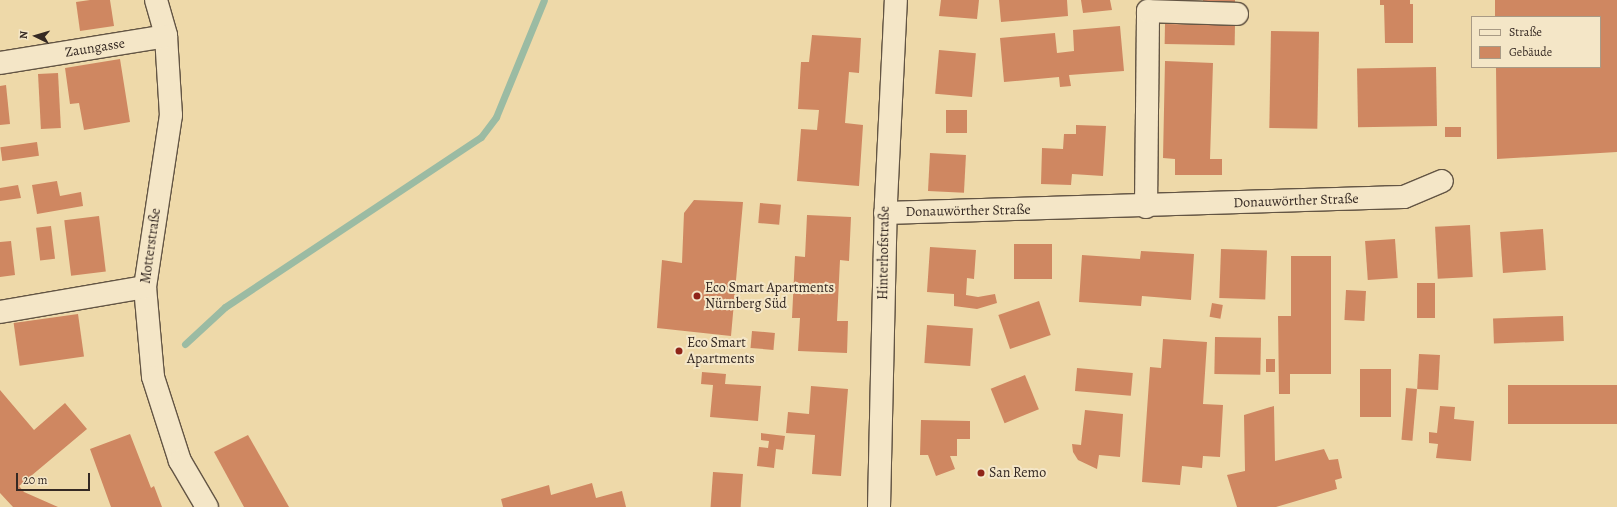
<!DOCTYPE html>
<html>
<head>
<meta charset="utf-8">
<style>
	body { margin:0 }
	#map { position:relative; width:1617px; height:507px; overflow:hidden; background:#eed9a9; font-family:Alegreya,serif }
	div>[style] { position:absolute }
	.stream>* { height:7px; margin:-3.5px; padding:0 3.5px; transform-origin:3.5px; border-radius:3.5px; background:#9bbba3 }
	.building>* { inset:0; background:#cf8761; transform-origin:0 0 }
	.roads { filter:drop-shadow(1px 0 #635544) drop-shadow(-1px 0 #635544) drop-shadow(0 1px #635544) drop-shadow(0 -1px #635544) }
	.street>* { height:22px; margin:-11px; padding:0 11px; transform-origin:11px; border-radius:11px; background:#f4e6c7 }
	.dots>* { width:11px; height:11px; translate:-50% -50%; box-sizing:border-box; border:2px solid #f4e6c7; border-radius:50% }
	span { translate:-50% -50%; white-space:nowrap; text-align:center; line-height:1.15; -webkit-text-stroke:4px #f4e6c7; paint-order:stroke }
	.street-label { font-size:14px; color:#352923 }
	.poi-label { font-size:14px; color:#352923 }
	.left { translate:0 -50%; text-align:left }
	.legend { position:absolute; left:1471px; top:16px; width:130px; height:52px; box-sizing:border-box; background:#f4e6c7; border:1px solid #a89a85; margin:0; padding:5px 7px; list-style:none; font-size:12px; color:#352923 }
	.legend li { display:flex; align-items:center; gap:8px; height:20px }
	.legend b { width:20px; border:1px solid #a89a85 }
	.north { position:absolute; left:16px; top:16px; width:40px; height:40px; -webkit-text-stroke:3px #f4e6c7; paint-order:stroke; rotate:275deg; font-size:11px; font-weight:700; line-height:16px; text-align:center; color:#352923 }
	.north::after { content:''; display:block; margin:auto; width:14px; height:18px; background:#352923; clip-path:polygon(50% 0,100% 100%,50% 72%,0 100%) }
	.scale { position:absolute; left:16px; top:473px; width:74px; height:18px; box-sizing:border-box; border:2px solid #352923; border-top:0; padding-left:5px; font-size:12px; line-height:14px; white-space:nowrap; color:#352923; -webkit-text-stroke:3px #f4e6c7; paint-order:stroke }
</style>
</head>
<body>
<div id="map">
	<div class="stream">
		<div style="left:185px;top:344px;width:54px;rotate:-42.8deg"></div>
		<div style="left:225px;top:307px;width:307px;rotate:-33.6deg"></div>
		<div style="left:481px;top:137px;width:25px;rotate:-53deg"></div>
		<div style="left:496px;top:117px;width:126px;rotate:-67.7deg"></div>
	</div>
	<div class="building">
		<div style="clip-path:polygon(90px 0,110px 0,114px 26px,80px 31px,76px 2px)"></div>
		<div style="clip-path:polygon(941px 0,979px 0,977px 19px,939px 16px)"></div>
		<div style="clip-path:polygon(999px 0,1067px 0,1068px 16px,1001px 22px)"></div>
		<div style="clip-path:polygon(1081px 0,1110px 0,1112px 10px,1083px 13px)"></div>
		<div style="clip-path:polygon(1203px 0,1235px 0,1235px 2px,1203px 1px)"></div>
		<div style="clip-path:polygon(1380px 0,1410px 0,1410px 4px,1413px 4px,1413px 43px,1385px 43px,1384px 5px,1380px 5px)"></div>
		<div style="clip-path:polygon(1495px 0,1617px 0,1617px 152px,1497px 159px,1496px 67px,1600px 67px,1600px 17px,1495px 17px)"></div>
		<div style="left:1165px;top:24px;width:70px;height:20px;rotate:1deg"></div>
		<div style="clip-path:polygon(1120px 26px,1124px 71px,1069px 75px,1071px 86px,1060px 87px,1059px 77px,1004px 82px,1000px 38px,1055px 33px,1057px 53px,1074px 51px,1073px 30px)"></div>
		<div style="left:1271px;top:31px;width:48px;height:97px;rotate:1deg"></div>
		<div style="clip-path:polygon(812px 35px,861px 38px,859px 73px,849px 72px,845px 123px,863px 125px,859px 186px,797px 181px,801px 129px,817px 130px,819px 110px,798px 109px,801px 62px,809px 62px)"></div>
		<div style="left:939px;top:50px;width:37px;height:44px;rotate:5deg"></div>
		<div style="clip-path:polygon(120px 59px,130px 122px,84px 130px,79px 103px,70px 104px,65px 68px)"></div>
		<div style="clip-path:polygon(1165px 61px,1213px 63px,1210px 159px,1222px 159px,1222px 175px,1175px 175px,1175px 159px,1163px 158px)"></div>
		<div style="left:1436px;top:67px;width:59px;height:79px;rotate:89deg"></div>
		<div style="left:58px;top:73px;width:55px;height:20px;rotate:87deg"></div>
		<div style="clip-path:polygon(6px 85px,10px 124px,0 125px,0 86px)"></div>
		<div style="left:946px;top:110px;width:21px;height:23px"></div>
		<div style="clip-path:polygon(1076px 125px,1106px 126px,1103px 176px,1072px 174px,1071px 185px,1041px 184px,1042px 148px,1063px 149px,1064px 134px,1076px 134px)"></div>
		<div style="left:1445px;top:127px;width:16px;height:10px"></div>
		<div style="left:37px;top:142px;width:14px;height:37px;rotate:82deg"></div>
		<div style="left:930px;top:153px;width:36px;height:38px;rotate:3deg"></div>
		<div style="clip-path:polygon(57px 181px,60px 196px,81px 192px,83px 206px,37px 214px,32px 185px)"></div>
		<div style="clip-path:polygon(18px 185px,21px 198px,0 201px,0 188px)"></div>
		<div style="clip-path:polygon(694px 200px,743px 202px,731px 336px,657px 328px,662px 260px,682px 263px,684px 213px)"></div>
		<div style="left:760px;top:203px;width:21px;height:20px;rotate:5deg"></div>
		<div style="clip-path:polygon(807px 215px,851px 217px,849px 261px,840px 260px,837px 321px,848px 321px,847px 353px,798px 351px,800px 318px,792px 318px,795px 256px,805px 257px)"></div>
		<div style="left:99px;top:216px;width:56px;height:35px;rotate:83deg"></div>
		<div style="left:1470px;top:225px;width:52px;height:35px;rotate:87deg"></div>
		<div style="left:51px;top:226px;width:33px;height:15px;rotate:83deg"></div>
		<div style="left:1543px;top:229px;width:41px;height:43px;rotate:86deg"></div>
		<div style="left:1395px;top:239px;width:39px;height:30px;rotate:86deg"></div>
		<div style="clip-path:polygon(11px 241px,15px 275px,0 277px,0 242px)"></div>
		<div style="left:1052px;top:244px;width:35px;height:38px;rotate:90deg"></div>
		<div style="clip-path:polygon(930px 247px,976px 250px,974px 279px,967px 278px,966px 295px,978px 297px,995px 294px,997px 303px,977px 309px,954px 306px,954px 294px,927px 292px)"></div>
		<div style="left:1221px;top:249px;width:46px;height:49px;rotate:2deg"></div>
		<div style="clip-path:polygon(1141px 251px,1194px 254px,1191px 300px,1142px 296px,1141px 306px,1079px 302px,1082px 255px,1140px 259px)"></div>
		<div style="clip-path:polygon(1291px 256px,1331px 256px,1331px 374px,1290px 374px,1290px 394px,1279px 394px,1278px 316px,1291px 316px)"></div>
		<div style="left:1417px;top:283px;width:18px;height:35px"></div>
		<div style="left:1346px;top:290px;width:20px;height:30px;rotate:3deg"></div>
		<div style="left:1039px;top:301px;width:36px;height:43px;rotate:71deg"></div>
		<div style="left:1212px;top:303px;width:11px;height:14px;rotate:10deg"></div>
		<div style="left:78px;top:314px;width:43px;height:65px;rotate:82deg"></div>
		<div style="left:1563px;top:316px;width:25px;height:70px;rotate:88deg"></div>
		<div style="left:927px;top:325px;width:46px;height:38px;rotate:4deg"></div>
		<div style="left:752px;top:331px;width:23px;height:17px;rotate:5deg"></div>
		<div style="left:1215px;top:337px;width:46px;height:37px;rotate:1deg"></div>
		<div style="clip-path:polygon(1163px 339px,1207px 342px,1203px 404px,1223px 405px,1220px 457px,1203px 456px,1202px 468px,1182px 466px,1180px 485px,1142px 482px,1150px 367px,1161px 368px)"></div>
		<div style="left:1419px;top:354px;width:21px;height:35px;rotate:3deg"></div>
		<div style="left:1266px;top:359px;width:9px;height:13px"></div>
		<div style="left:1077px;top:368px;width:56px;height:23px;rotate:5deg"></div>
		<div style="left:1360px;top:369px;width:31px;height:48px"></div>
		<div style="clip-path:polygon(702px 372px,726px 374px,725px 384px,761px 386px,758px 421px,710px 417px,713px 385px,701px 384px)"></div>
		<div style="left:1025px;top:375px;width:37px;height:37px;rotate:68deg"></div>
		<div style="left:1617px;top:385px;width:39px;height:109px;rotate:90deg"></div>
		<div style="clip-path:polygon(811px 386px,848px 389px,841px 476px,812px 474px,815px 435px,786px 433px,788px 412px,809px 414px)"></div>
		<div style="left:1406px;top:388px;width:11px;height:52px;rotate:5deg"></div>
		<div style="clip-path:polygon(0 390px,34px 430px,65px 403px,87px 429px,19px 486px,24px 492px,58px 507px,13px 507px,0 493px)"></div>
		<div style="clip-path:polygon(1274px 406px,1275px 461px,1324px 449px,1329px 460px,1338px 459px,1342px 478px,1335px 480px,1337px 489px,1276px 507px,1237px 507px,1227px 475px,1245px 471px,1244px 415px)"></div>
		<div style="clip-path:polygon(1440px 406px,1455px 407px,1454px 419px,1474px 421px,1471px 461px,1436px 458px,1438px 444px,1429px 443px,1429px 432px,1437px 433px)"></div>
		<div style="clip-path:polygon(1085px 410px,1123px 414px,1120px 457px,1099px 455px,1097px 469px,1078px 460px,1073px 452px,1072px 444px,1081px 445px)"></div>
		<div style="clip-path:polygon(921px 420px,970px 421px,970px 439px,957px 439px,957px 456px,950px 456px,955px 469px,936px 476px,928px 455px,920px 455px)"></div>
		<div style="clip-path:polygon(761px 433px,785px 436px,783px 450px,776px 449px,774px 468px,757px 466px,759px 447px,768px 448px,769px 441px,761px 440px)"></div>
		<div style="clip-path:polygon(130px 434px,151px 488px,154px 486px,162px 507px,111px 507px,90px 449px)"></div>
		<div style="clip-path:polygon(248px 435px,289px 507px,244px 507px,214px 452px)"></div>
		<div style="left:713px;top:472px;width:30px;height:35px;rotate:4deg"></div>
		<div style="clip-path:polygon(592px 483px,596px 498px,622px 491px,626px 507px,503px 507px,501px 499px,549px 485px,551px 495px)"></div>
	</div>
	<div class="roads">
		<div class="street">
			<div style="left:156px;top:0;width:37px;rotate:74deg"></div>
			<div style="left:166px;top:36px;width:79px;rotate:86.4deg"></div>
			<div style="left:171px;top:115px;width:174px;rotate:98.6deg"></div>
			<div style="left:145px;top:287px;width:90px;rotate:84.9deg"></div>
			<div style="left:153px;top:377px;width:88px;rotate:72.2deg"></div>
			<div style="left:180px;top:461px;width:53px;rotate:59.6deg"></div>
			<div style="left:0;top:63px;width:168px;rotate:-9.2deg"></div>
			<div style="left:1146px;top:207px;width:196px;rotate:-89.4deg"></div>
			<div style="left:1148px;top:11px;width:89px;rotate:1.9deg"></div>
			<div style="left:885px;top:213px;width:519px;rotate:-1.77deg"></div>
			<div style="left:1404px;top:197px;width:41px;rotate:-22.8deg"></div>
			<div style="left:0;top:312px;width:147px;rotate:-9.8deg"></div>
			<div style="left:879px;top:507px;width:305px;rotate:-88.7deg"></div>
			<div style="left:886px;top:202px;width:202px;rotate:-87.2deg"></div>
		</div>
	</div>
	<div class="dots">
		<div style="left:697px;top:296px;background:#8f2418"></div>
		<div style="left:679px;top:351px;background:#8f2418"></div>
		<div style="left:981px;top:473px;background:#8f2418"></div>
	</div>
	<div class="street-label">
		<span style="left:95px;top:48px;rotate:-9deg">Zaungasse</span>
		<span style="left:1296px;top:201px;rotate:-2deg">Donauwörther Straße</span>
		<span style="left:968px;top:211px;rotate:-1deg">Donauwörther Straße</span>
		<span style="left:151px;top:246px;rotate:-82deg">Motterstraße</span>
		<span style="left:884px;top:253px;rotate:-89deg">Hinterhofstraße</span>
	</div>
	<div class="poi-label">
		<span class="left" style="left:705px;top:296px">Eco Smart Apartments<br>Nürnberg Süd</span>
		<span class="left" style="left:687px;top:351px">Eco Smart<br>Apartments</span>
		<span class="left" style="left:989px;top:473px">San Remo</span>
	</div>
	<ul class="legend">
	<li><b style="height:5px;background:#f4e6c7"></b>Straße</li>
	<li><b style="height:11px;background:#cf8761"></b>Gebäude</li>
	</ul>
	<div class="north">N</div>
	<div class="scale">20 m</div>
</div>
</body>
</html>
